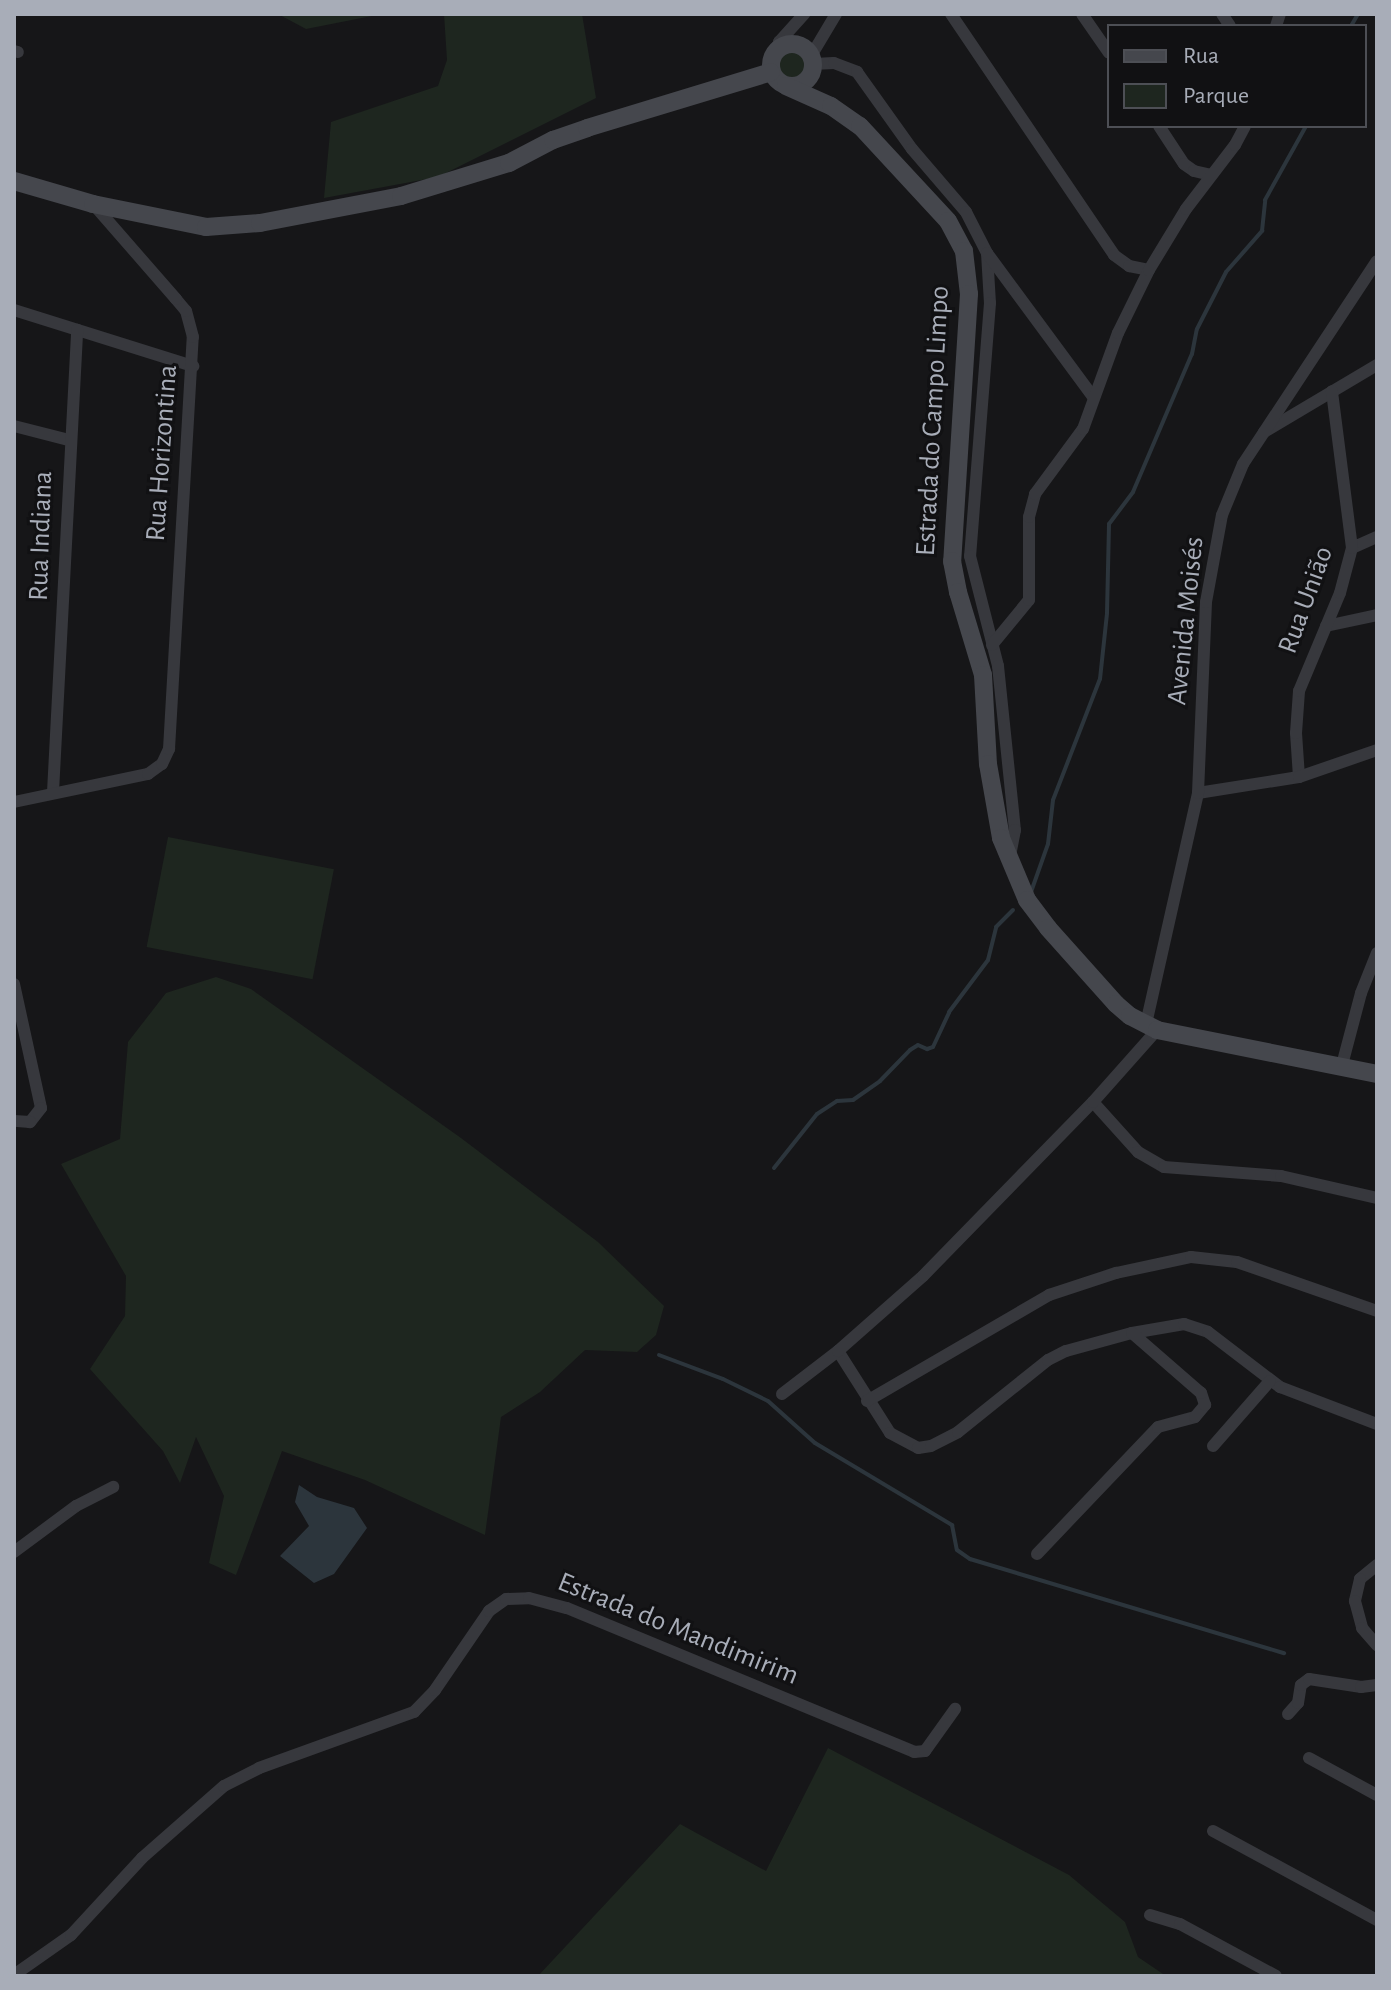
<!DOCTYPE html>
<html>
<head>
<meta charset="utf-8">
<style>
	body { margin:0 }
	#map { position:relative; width:1391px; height:1990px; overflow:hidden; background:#161618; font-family:"Alegreya Sans",sans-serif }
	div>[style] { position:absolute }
	.green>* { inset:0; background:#1e261f; transform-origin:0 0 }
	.round { border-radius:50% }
	.water>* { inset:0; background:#2c353c }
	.stream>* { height:4px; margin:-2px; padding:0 2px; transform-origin:2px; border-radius:2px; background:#2c353c }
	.street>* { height:12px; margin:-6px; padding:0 6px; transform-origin:6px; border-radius:6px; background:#37383d }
	.secondary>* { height:18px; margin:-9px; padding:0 9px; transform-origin:9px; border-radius:9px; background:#45474d }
	.secondary>.ring { margin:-9px; padding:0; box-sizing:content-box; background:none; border:18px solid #45474d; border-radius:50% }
	span { translate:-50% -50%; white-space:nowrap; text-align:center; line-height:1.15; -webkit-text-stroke:6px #111113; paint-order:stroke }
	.street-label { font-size:28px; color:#a8adb8 }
	.frame { position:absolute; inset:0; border:16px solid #a8adb8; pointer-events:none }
	.legend { position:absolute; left:1107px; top:24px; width:260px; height:104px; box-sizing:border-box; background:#111113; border:2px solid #4d4f55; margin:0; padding:10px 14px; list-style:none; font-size:24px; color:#a8adb8 }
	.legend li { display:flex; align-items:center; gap:16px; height:40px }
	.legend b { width:40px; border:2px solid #4d4f55 }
</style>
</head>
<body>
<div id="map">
	<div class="green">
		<div style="clip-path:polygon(278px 14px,382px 14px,306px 29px)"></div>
		<div style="clip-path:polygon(444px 14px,582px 14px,596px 98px,438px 177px,324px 198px,331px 122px,438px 86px,447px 60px)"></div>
		<div class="round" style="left:778px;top:52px;width:28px;height:28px"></div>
		<div style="left:168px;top:837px;width:169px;height:112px;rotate:11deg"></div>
		<div style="clip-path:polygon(216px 977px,251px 989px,461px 1138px,598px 1242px,664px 1306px,656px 1335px,637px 1352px,585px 1350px,540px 1392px,501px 1417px,485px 1535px,365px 1480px,282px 1451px,236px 1575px,209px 1563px,224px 1496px,196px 1437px,180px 1483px,163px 1451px,90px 1369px,125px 1316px,126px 1276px,61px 1164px,120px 1139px,128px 1042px,166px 993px)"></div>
		<div style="clip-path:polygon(828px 1748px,1069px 1875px,1125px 1922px,1138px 1957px,1166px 1976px,538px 1976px,680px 1824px,766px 1871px)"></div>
	</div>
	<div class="water">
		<div style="clip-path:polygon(299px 1485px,317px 1497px,354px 1508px,367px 1528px,334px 1574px,314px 1583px,280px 1556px,309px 1526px,295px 1502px)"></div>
	</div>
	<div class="stream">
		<div style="left:1351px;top:26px;width:14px;rotate:-60deg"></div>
		<div style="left:1031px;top:892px;width:51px;rotate:-70.5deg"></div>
		<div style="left:1048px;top:844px;width:44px;rotate:-83.5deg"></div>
		<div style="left:1053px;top:800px;width:130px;rotate:-68.8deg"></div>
		<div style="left:1100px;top:679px;width:66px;rotate:-83.9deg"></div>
		<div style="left:1107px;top:613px;width:89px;rotate:-88.7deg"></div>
		<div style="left:1109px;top:524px;width:40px;rotate:-53deg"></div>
		<div style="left:1133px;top:492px;width:150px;rotate:-66.9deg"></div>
		<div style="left:1192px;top:354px;width:25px;rotate:-79deg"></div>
		<div style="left:1197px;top:329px;width:64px;rotate:-63deg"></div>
		<div style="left:1226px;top:272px;width:55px;rotate:-48.7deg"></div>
		<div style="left:1262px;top:231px;width:31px;rotate:-84deg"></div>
		<div style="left:1265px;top:200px;width:85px;rotate:-61deg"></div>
		<div style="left:774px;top:1168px;width:69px;rotate:-51.5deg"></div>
		<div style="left:817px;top:1114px;width:24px;rotate:-33deg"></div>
		<div style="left:837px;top:1101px;width:16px;rotate:-4deg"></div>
		<div style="left:853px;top:1100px;width:33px;rotate:-35deg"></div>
		<div style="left:880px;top:1081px;width:43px;rotate:-45.9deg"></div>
		<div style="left:910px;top:1050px;width:9px;rotate:-32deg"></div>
		<div style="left:918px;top:1045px;width:10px;rotate:24deg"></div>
		<div style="left:927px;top:1049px;width:6px;rotate:-18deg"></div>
		<div style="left:933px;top:1047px;width:38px;rotate:-65deg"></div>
		<div style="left:949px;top:1012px;width:65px;rotate:-53.1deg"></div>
		<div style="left:988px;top:960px;width:34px;rotate:-76deg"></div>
		<div style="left:996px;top:927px;width:24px;rotate:-45deg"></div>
		<div style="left:659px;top:1355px;width:68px;rotate:20.6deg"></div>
		<div style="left:723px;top:1379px;width:50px;rotate:26.1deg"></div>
		<div style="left:768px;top:1401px;width:63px;rotate:41.8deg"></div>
		<div style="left:815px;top:1443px;width:160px;rotate:30.9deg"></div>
		<div style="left:952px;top:1525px;width:25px;rotate:79deg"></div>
		<div style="left:957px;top:1550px;width:16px;rotate:35deg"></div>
		<div style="left:970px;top:1559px;width:328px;rotate:16.7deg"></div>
	</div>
	<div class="street">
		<div style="left:951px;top:14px;width:291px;rotate:55.9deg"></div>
		<div style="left:1114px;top:255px;width:19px;rotate:36deg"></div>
		<div style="left:1129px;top:266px;width:20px;rotate:11deg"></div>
		<div style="left:1082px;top:14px;width:47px;rotate:55.3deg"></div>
		<div style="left:1222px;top:14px;width:14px;rotate:56deg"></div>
		<div style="left:1276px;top:26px;width:13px;rotate:-72deg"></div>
		<div style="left:776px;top:50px;width:9px;rotate:-69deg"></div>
		<div style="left:779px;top:42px;width:38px;rotate:-48deg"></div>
		<div style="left:14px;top:51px;width:4px;rotate:14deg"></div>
		<div style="left:811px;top:56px;width:49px;rotate:-59.2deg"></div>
		<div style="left:813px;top:64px;width:21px;rotate:-3deg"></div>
		<div style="left:834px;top:63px;width:25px;rotate:21deg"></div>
		<div style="left:857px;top:72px;width:95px;rotate:54.5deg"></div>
		<div style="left:912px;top:149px;width:83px;rotate:49.4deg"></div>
		<div style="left:966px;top:212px;width:46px;rotate:62.9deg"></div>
		<div style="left:987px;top:253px;width:50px;rotate:86.6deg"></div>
		<div style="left:990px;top:303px;width:254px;rotate:94.5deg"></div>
		<div style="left:970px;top:556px;width:114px;rotate:75.7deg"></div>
		<div style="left:998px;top:666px;width:165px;rotate:84.1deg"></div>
		<div style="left:1015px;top:830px;width:25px;rotate:101deg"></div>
		<div style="left:1159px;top:126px;width:45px;rotate:56.7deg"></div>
		<div style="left:1184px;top:164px;width:12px;rotate:35deg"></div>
		<div style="left:1194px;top:171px;width:17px;rotate:13deg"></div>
		<div style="left:987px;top:253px;width:180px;rotate:53.6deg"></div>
		<div style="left:14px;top:310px;width:188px;rotate:17.4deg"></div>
		<div style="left:14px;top:426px;width:57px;rotate:14.3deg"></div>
		<div style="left:1264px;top:432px;width:131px;rotate:-30.7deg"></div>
		<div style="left:1352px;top:548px;width:27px;rotate:-24deg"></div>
		<div style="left:1326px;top:626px;width:52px;rotate:-12.2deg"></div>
		<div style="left:992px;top:645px;width:58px;rotate:-50.6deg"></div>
		<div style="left:1029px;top:600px;width:83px;rotate:-90deg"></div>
		<div style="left:1029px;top:517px;width:24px;rotate:-75deg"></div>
		<div style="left:1035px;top:494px;width:81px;rotate:-53.6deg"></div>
		<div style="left:1083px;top:429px;width:102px;rotate:-70deg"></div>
		<div style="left:1118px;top:333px;width:70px;rotate:-63.8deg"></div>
		<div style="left:1149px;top:270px;width:71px;rotate:-58.8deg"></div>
		<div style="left:1186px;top:209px;width:81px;rotate:-52.6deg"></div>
		<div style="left:1235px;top:145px;width:21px;rotate:-62deg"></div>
		<div style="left:1299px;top:777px;width:44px;rotate:-93.9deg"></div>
		<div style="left:1296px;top:733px;width:42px;rotate:-85.9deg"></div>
		<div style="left:1299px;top:691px;width:106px;rotate:-67.3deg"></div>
		<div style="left:1340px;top:593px;width:47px;rotate:-75.1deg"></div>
		<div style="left:1352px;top:548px;width:158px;rotate:-97.3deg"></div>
		<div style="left:53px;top:792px;width:463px;rotate:-87deg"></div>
		<div style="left:1198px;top:793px;width:102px;rotate:-9deg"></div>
		<div style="left:1299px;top:777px;width:83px;rotate:-19.1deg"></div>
		<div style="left:14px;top:802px;width:137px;rotate:-11.8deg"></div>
		<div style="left:148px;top:774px;width:17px;rotate:-36deg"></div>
		<div style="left:162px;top:764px;width:17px;rotate:-65deg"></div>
		<div style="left:169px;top:749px;width:413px;rotate:-86.7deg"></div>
		<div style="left:193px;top:337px;width:27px;rotate:-105deg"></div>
		<div style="left:186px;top:311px;width:16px;rotate:-130deg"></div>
		<div style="left:176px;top:299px;width:126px;rotate:-131.1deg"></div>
		<div style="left:14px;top:984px;width:127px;rotate:77.7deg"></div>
		<div style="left:41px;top:1108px;width:18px;rotate:128deg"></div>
		<div style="left:30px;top:1122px;width:16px;rotate:-176deg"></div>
		<div style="left:1146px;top:1024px;width:237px;rotate:-77.3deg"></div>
		<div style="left:1198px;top:793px;width:191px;rotate:-87.6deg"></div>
		<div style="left:1206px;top:602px;width:88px;rotate:-79.6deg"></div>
		<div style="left:1222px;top:515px;width:55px;rotate:-67.6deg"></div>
		<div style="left:1243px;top:464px;width:243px;rotate:-56.6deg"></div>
		<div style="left:1342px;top:1065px;width:74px;rotate:-75.2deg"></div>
		<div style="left:1361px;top:993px;width:43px;rotate:-68.2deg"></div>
		<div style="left:1093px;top:1102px;width:67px;rotate:48deg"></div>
		<div style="left:1138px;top:1152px;width:30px;rotate:30deg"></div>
		<div style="left:1164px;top:1167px;width:117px;rotate:4.4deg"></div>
		<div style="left:1281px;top:1176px;width:98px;rotate:12.9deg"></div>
		<div style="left:838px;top:1351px;width:97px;rotate:57.6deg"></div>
		<div style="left:890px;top:1433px;width:32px;rotate:28deg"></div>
		<div style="left:918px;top:1448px;width:13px;rotate:-9deg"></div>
		<div style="left:931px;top:1446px;width:30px;rotate:-27deg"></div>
		<div style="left:958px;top:1432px;width:115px;rotate:-38.7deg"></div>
		<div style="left:1048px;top:1360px;width:20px;rotate:-27deg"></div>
		<div style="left:1066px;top:1351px;width:68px;rotate:-15.3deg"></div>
		<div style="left:1132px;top:1333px;width:53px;rotate:-9.8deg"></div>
		<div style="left:1184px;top:1324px;width:25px;rotate:18deg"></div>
		<div style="left:1208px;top:1332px;width:91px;rotate:37.4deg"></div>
		<div style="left:1280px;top:1387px;width:104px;rotate:20.9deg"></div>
		<div style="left:782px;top:1394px;width:71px;rotate:-37.5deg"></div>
		<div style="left:838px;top:1351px;width:113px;rotate:-41.4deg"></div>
		<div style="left:923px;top:1276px;width:243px;rotate:-45.7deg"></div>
		<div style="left:1093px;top:1102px;width:96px;rotate:-48.4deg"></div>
		<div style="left:867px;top:1401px;width:211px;rotate:-30.2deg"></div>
		<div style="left:1049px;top:1295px;width:71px;rotate:-18.2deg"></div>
		<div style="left:1116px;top:1273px;width:77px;rotate:-12deg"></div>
		<div style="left:1191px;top:1257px;width:46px;rotate:6.2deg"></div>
		<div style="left:1237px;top:1262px;width:148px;rotate:19.3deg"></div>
		<div style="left:1213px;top:1446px;width:86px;rotate:-48.8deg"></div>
		<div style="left:14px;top:1552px;width:77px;rotate:-36.6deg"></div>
		<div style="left:76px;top:1506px;width:42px;rotate:-27.2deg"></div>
		<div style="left:1037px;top:1554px;width:175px;rotate:-46.4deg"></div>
		<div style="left:1158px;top:1427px;width:38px;rotate:-15deg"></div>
		<div style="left:1195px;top:1417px;width:16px;rotate:-50deg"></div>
		<div style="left:1205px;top:1405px;width:13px;rotate:-108deg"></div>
		<div style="left:1201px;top:1393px;width:91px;rotate:-139deg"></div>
		<div style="left:1377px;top:1565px;width:22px;rotate:141deg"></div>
		<div style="left:1360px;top:1579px;width:23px;rotate:103deg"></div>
		<div style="left:1355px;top:1601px;width:28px;rotate:75deg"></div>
		<div style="left:1362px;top:1628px;width:23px;rotate:49deg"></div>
		<div style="left:1288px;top:1714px;width:15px;rotate:-48deg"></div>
		<div style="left:1298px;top:1703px;width:18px;rotate:-81deg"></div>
		<div style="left:1301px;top:1685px;width:10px;rotate:-37deg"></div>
		<div style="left:1309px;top:1679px;width:53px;rotate:8.7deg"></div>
		<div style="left:1361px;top:1687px;width:16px;rotate:-7deg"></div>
		<div style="left:1309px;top:1758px;width:77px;rotate:28.6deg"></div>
		<div style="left:1213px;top:1831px;width:187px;rotate:28.5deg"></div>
		<div style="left:1150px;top:1915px;width:31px;rotate:17deg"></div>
		<div style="left:1180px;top:1924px;width:109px;rotate:28.4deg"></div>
		<div style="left:14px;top:1975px;width:70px;rotate:-35.1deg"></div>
		<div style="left:71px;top:1935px;width:105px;rotate:-47.3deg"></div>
		<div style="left:142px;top:1858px;width:109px;rotate:-41.3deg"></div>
		<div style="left:224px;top:1786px;width:39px;rotate:-27deg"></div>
		<div style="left:259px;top:1768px;width:165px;rotate:-19.9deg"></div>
		<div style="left:414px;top:1712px;width:30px;rotate:-46deg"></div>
		<div style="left:435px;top:1690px;width:96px;rotate:-55.6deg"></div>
		<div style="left:489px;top:1611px;width:21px;rotate:-35deg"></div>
		<div style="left:506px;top:1599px;width:23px;rotate:-2deg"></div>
		<div style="left:529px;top:1598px;width:39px;rotate:15deg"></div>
		<div style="left:567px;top:1608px;width:376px;rotate:22.5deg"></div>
		<div style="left:914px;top:1752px;width:11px;rotate:-5deg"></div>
		<div style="left:925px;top:1751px;width:52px;rotate:-54.5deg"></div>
	</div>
	<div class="secondary">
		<div class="ring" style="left:771px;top:44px;width:24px;height:24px"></div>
		<div style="left:786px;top:86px;width:49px;rotate:24deg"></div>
		<div style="left:831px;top:106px;width:35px;rotate:35deg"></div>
		<div style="left:860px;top:126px;width:129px;rotate:47.2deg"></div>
		<div style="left:948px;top:221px;width:34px;rotate:62deg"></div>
		<div style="left:964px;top:251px;width:43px;rotate:83.4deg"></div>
		<div style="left:969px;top:294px;width:268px;rotate:93.6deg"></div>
		<div style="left:952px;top:561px;width:32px;rotate:79deg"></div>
		<div style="left:958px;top:592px;width:87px;rotate:73.2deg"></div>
		<div style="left:983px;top:675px;width:89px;rotate:86.8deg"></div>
		<div style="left:988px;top:764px;width:75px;rotate:80deg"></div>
		<div style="left:1001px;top:838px;width:67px;rotate:67.2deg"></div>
		<div style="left:1027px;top:900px;width:35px;rotate:53deg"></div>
		<div style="left:1048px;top:928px;width:102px;rotate:48.2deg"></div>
		<div style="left:1116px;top:1004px;width:18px;rotate:41deg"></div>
		<div style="left:1130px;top:1016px;width:30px;rotate:27deg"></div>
		<div style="left:1157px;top:1030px;width:224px;rotate:11.3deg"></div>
		<div style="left:14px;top:181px;width:82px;rotate:16.2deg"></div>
		<div style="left:93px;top:204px;width:115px;rotate:11.5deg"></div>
		<div style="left:206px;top:227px;width:54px;rotate:-4.2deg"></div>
		<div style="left:260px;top:223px;width:144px;rotate:-10.8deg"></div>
		<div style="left:401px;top:196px;width:113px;rotate:-17deg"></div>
		<div style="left:509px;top:163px;width:50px;rotate:-27.6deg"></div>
		<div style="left:553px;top:140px;width:36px;rotate:-19deg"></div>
		<div style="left:587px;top:128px;width:192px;rotate:-16.9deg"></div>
	</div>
	<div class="street-label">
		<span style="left:933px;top:421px;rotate:-87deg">Estrada do Campo Limpo</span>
		<span style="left:162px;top:453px;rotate:-86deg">Rua Horizontina</span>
		<span style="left:41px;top:536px;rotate:-88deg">Rua Indiana</span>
		<span style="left:1306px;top:600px;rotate:-70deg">Rua União</span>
		<span style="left:1186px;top:621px;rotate:-84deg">Avenida Moisés</span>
		<span style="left:678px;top:1629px;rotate:22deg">Estrada do Mandimirim</span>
	</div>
	<div class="frame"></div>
	<ul class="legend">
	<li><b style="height:10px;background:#45474d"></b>Rua</li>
	<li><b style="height:22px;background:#1e261f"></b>Parque</li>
	</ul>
</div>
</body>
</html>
